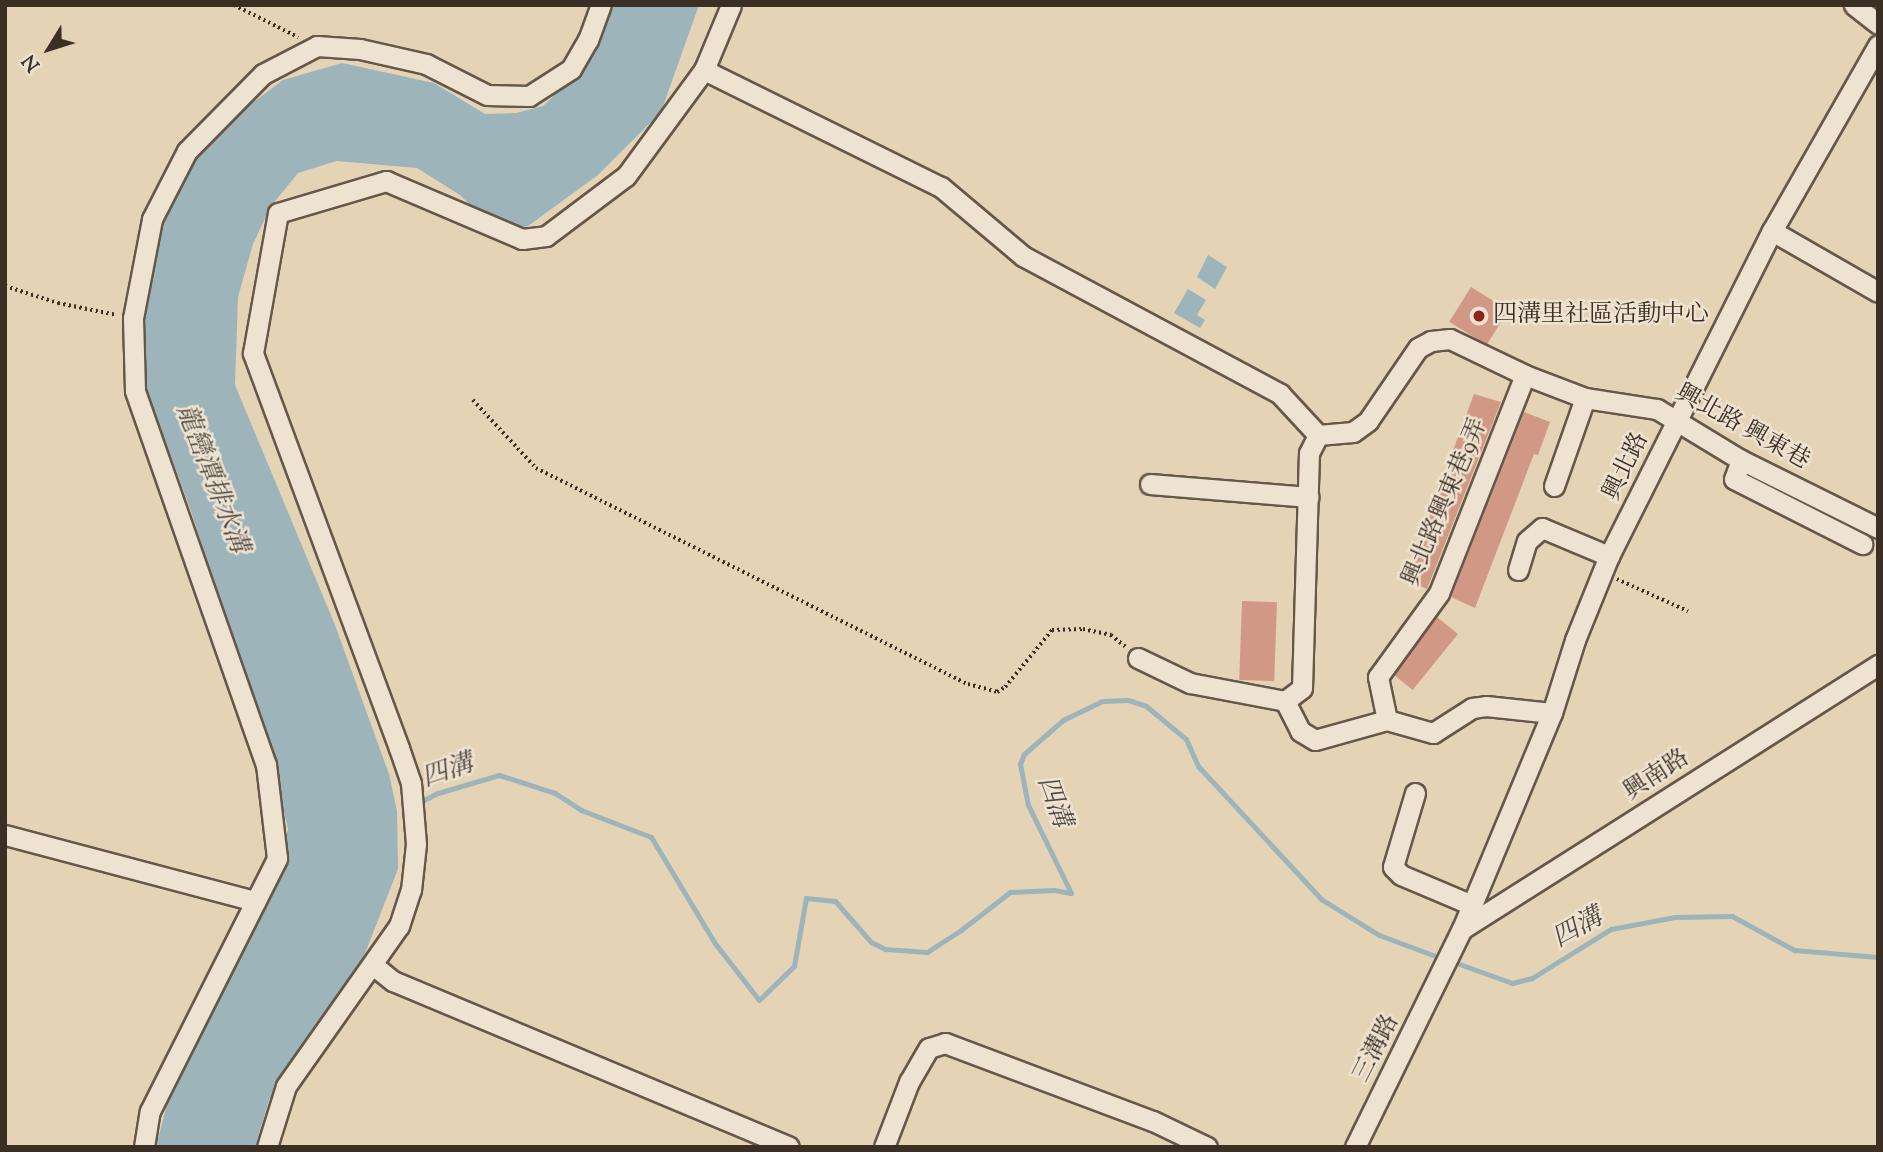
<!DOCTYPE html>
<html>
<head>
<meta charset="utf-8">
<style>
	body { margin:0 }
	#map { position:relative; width:1883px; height:1152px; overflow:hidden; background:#e5d3b6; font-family:"Sorts Mill Goudy","Noto Serif TC",serif }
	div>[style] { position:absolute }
	.water>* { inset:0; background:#9cb4ba }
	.stream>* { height:5px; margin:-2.5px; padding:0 2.5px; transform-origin:2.5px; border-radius:2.5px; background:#9cb4ba }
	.building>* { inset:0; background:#d19985; transform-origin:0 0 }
	.path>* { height:3.5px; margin-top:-1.75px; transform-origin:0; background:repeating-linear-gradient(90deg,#3a2e25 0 2px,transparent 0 5.5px) }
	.roads { filter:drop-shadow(2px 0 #655749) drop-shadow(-2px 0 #655749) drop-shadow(0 2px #655749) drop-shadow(0 -2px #655749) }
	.minor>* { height:19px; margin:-9.5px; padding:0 9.5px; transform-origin:9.5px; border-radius:9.5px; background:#eee2d0 }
	.dots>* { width:19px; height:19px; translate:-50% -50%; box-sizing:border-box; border:4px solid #eee2d0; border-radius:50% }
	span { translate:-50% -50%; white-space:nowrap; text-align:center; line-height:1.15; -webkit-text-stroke:5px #eee2d0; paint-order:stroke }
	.poi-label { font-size:24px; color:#3a2e25 }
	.left { translate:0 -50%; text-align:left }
	.street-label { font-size:24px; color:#3a2e25 }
	.water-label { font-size:26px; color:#4e4943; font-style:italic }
	.frame { position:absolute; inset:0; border:7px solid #3a2e25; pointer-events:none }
	.north { position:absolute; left:14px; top:14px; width:70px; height:70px; -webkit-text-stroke:5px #eee2d0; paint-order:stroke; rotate:232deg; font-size:19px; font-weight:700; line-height:28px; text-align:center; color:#3a2e25 }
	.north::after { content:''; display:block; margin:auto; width:24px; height:32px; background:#3a2e25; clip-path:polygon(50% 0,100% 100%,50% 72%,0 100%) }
</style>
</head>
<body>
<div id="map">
	<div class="water">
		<div style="clip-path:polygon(611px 5px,699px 5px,661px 112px,598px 175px,528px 226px,497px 231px,460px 195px,417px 168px,337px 161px,298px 173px,271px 206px,253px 244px,238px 297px,235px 385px,335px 625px,389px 774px,397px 811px,398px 869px,364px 956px,284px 1072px,269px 1100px,255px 1147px,156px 1147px,177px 1065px,277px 867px,288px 829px,275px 775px,191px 511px,141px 375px,135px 330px,151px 254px,171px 185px,220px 127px,283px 80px,342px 63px,434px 83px,485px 114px,516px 113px,543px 106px,567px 83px,604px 28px)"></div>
		<div style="clip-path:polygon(1208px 255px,1227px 267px,1215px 289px,1197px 277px)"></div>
		<div style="clip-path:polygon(1188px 289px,1206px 300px,1197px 315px,1205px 320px,1200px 328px,1174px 313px)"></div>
	</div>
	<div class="stream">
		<div style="left:418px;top:803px;width:22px;rotate:-27deg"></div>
		<div style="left:438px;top:793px;width:64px;rotate:-16.4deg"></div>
		<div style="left:499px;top:775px;width:59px;rotate:17.8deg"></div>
		<div style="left:555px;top:793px;width:31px;rotate:33deg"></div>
		<div style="left:581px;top:810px;width:75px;rotate:21.1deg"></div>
		<div style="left:651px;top:837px;width:122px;rotate:59deg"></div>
		<div style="left:714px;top:942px;width:73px;rotate:52.2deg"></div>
		<div style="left:759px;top:1000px;width:49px;rotate:-44.2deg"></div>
		<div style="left:794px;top:966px;width:69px;rotate:-80deg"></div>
		<div style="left:806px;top:898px;width:29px;rotate:6deg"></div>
		<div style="left:835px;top:901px;width:55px;rotate:48.7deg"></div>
		<div style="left:871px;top:942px;width:16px;rotate:27deg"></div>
		<div style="left:885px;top:949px;width:42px;rotate:4.1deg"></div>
		<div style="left:927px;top:952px;width:40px;rotate:-32.9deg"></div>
		<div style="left:961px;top:930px;width:62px;rotate:-37.8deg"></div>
		<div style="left:1010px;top:892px;width:44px;rotate:-2.6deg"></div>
		<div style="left:1054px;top:890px;width:17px;rotate:10deg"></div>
		<div style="left:1071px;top:893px;width:98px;rotate:-116deg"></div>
		<div style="left:1028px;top:805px;width:42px;rotate:-101deg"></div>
		<div style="left:1020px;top:764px;width:11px;rotate:-68deg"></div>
		<div style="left:1024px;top:754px;width:52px;rotate:-41.1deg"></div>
		<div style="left:1063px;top:720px;width:43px;rotate:-26deg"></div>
		<div style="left:1102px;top:701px;width:26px;rotate:-2deg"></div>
		<div style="left:1128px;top:700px;width:19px;rotate:18deg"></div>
		<div style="left:1146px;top:706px;width:52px;rotate:39.5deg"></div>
		<div style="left:1186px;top:739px;width:30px;rotate:66deg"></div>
		<div style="left:1198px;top:766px;width:181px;rotate:47.2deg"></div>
		<div style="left:1321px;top:899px;width:68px;rotate:31.8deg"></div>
		<div style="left:1379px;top:935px;width:66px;rotate:20.4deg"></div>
		<div style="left:1451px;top:961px;width:65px;rotate:19.8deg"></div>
		<div style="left:1512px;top:983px;width:21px;rotate:-14deg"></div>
		<div style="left:1532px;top:978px;width:93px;rotate:-31.8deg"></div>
		<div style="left:1611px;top:929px;width:65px;rotate:-10.6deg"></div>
		<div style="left:1675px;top:917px;width:57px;rotate:-1deg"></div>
		<div style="left:1732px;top:916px;width:71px;rotate:28.7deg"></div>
		<div style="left:1794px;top:950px;width:84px;rotate:4.8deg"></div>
	</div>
	<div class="building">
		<div style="left:1471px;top:287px;width:44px;height:41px;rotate:32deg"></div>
		<div style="clip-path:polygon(1474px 394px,1501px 402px,1427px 589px,1405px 580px)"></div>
		<div style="clip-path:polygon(1524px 412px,1550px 422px,1538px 455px,1534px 454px,1475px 608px,1451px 597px)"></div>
		<div style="left:1242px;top:601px;width:35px;height:79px;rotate:2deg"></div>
		<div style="left:1437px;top:617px;width:27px;height:72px;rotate:39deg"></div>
	</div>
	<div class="path">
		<div style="left:234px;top:5px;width:72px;rotate:26.6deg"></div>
		<div style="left:5px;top:286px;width:56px;rotate:17.8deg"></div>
		<div style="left:58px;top:303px;width:60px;rotate:11.5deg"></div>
		<div style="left:473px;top:400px;width:93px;rotate:47.2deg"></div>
		<div style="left:536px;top:468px;width:483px;rotate:26.6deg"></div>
		<div style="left:968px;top:684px;width:30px;rotate:15deg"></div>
		<div style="left:997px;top:692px;width:9px;rotate:-32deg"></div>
		<div style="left:1005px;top:687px;width:74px;rotate:-50.5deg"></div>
		<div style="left:1052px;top:630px;width:31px;rotate:-2deg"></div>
		<div style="left:1083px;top:629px;width:29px;rotate:12deg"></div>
		<div style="left:1111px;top:635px;width:19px;rotate:39deg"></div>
		<div style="left:1617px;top:579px;width:78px;rotate:24.3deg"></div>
	</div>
	<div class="roads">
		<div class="minor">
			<div style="left:1854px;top:5px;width:31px;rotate:38deg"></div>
			<div style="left:704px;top:70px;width:264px;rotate:26.3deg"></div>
			<div style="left:941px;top:187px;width:107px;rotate:40.1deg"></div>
			<div style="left:1023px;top:256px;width:292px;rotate:28.2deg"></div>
			<div style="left:1280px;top:394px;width:56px;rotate:47.2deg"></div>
			<div style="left:1772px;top:231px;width:122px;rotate:29.9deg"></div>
			<div style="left:1741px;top:460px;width:20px;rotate:110deg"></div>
			<div style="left:1734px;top:479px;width:144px;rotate:26.9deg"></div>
			<div style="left:1150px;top:484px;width:159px;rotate:4.7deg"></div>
			<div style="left:1554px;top:486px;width:93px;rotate:-70.6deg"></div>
			<div style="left:1518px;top:570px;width:30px;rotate:-73deg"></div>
			<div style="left:1527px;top:541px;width:20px;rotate:-41deg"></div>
			<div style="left:1542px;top:528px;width:73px;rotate:22.7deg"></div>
			<div style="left:1138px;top:658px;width:58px;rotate:25.7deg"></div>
			<div style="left:1190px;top:683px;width:97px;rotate:10.7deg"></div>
			<div style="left:1285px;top:701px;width:21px;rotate:-37deg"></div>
			<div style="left:1302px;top:688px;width:235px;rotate:-88.3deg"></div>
			<div style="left:1309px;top:453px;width:20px;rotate:-63deg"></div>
			<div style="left:1318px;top:435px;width:35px;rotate:-5deg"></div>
			<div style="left:1353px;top:432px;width:19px;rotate:-36deg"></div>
			<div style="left:1368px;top:421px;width:88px;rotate:-55.6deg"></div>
			<div style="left:1418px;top:348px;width:15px;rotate:-28deg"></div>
			<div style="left:1431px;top:341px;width:19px;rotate:-6deg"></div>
			<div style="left:1450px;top:339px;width:83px;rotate:25.6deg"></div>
			<div style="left:1525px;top:375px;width:64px;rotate:21deg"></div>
			<div style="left:1585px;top:398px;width:73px;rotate:8.7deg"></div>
			<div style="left:1657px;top:409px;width:98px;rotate:31.3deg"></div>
			<div style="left:1741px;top:460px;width:153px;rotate:26.4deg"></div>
			<div style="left:1285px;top:701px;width:34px;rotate:63deg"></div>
			<div style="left:1300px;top:731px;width:17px;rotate:31deg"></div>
			<div style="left:1315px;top:740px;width:75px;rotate:-15.5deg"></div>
			<div style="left:1387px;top:720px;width:48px;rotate:15.8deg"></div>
			<div style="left:1433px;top:733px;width:46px;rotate:-32.7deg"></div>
			<div style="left:1472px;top:708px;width:14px;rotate:-8deg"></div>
			<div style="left:1486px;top:706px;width:66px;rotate:6.1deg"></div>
			<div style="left:1387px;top:720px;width:44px;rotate:-101.8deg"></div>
			<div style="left:1378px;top:677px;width:104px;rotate:-54deg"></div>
			<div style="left:1439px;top:593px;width:234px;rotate:-68.5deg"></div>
			<div style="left:1415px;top:793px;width:77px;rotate:106.6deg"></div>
			<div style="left:1393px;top:867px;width:11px;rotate:45deg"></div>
			<div style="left:1401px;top:875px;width:77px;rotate:22.9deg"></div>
			<div style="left:5px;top:835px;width:259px;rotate:14.8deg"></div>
			<div style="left:1462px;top:929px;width:493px;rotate:-32.4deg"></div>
			<div style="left:373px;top:965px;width:26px;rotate:39deg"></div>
			<div style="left:393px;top:981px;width:429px;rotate:22.7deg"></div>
			<div style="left:144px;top:1147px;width:36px;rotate:-81deg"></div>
			<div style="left:150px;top:1111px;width:283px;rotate:-63.3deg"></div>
			<div style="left:277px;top:858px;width:94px;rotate:-96.7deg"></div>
			<div style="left:266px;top:765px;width:397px;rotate:-109.3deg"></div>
			<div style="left:135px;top:390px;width:72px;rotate:-91.6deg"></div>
			<div style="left:133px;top:318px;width:101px;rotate:-79.1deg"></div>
			<div style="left:152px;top:219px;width:76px;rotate:-62.8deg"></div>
			<div style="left:187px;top:151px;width:108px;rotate:-45.4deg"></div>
			<div style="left:263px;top:74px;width:61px;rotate:-27.4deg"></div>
			<div style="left:317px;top:46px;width:43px;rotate:4deg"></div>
			<div style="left:360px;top:49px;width:68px;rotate:12.8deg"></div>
			<div style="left:426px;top:64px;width:68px;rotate:26.9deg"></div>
			<div style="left:487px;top:95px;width:42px;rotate:1.4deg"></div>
			<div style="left:529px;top:96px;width:50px;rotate:-32.7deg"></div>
			<div style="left:571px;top:69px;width:34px;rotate:-60deg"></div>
			<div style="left:588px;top:40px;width:37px;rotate:-70deg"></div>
			<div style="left:267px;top:1147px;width:64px;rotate:-72.7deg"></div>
			<div style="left:286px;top:1086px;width:196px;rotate:-54.8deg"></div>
			<div style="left:399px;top:926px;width:38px;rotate:-72deg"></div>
			<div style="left:411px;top:890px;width:46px;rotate:-83.8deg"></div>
			<div style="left:416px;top:844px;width:61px;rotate:-94.7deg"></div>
			<div style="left:411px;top:783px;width:37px;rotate:-109deg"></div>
			<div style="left:399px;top:748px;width:421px;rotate:-110.3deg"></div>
			<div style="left:253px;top:353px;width:142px;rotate:-79.9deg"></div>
			<div style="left:278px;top:213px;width:113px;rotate:-16.5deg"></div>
			<div style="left:386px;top:181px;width:148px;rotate:23.1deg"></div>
			<div style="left:522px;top:239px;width:24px;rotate:-7deg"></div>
			<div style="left:546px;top:236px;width:100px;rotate:-36.9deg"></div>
			<div style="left:626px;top:176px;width:132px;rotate:-53.7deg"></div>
			<div style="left:704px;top:70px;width:70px;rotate:-67.4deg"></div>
			<div style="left:884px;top:1147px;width:70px;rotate:-69deg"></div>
			<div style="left:909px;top:1082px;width:39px;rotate:-60deg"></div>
			<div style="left:929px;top:1048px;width:17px;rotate:-17deg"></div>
			<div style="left:945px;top:1043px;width:222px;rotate:20.6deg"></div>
			<div style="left:1153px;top:1121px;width:60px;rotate:25.7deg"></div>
			<div style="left:1355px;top:1147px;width:243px;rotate:-63.9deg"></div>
			<div style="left:1462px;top:929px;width:234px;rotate:-67.4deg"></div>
			<div style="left:1552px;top:713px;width:77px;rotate:-72.5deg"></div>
			<div style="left:1575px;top:640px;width:91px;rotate:-68deg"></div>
			<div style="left:1609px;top:556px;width:364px;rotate:-63.4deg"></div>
			<div style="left:1772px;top:231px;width:214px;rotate:-60.3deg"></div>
		</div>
	</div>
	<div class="dots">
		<div style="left:1479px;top:316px;background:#8f2418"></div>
	</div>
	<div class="poi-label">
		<span class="left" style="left:1493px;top:316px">四溝里社區活動中心</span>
	</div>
	<div class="street-label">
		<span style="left:1742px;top:428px;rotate:29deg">興北路 興東巷</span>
		<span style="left:1627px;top:467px;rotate:-64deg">興北路</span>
		<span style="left:1446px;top:503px;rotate:-67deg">興北路興東巷9弄</span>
		<span style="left:1657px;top:776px;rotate:-33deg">興南路</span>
		<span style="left:1377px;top:1049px;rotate:-63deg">三溝路</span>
	</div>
	<div class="water-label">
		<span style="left:211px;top:479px;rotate:69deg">龍巒潭排水溝</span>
		<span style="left:448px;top:772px;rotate:-19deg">四溝</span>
		<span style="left:1053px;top:802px;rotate:70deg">四溝</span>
		<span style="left:1578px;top:929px;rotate:-29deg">四溝</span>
	</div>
	<div class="frame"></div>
	<div class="north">N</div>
</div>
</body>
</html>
